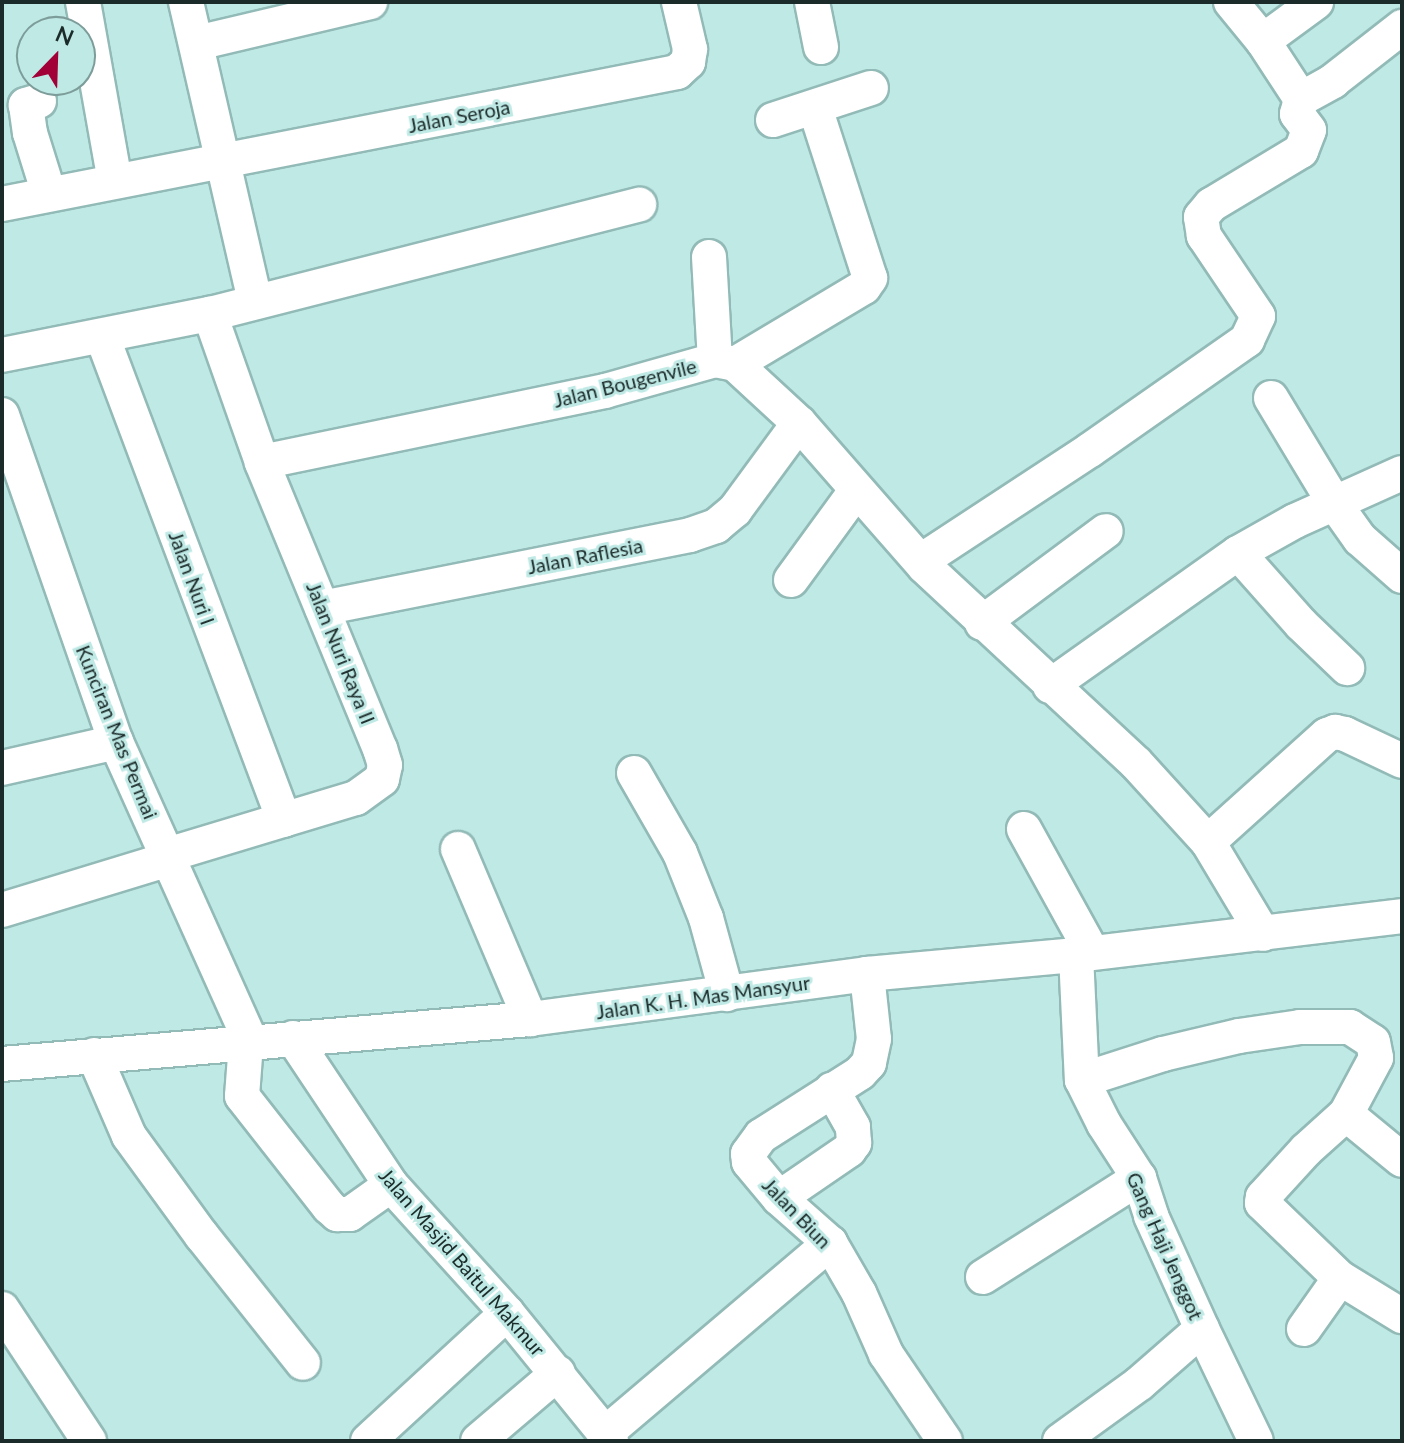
<!DOCTYPE html>
<html>
<head>
<meta charset="utf-8">
<style>
	body { margin:0 }
	#map { position:relative; width:1404px; height:1443px; overflow:hidden; background:#bfe9e5; font-family:Lato,sans-serif }
	div>[style] { position:absolute }
	.roads { filter:drop-shadow(2px 0 #92bab7) drop-shadow(-2px 0 #92bab7) drop-shadow(0 2px #92bab7) drop-shadow(0 -2px #92bab7) }
	.minor>* { height:34px; margin:-17px; padding:0 17px; transform-origin:17px; border-radius:17px; background:#fff }
	span { translate:-50% -50%; white-space:nowrap; text-align:center; line-height:1.15; -webkit-text-stroke:6px #bfe9e5; paint-order:stroke }
	.street-label { font-size:20px; color:#1b2b2a }
	.frame { position:absolute; inset:0; border:4px solid #1b2b2a; pointer-events:none }
	.north { position:absolute; left:16px; top:16px; width:80px; height:80px; box-sizing:border-box; background:#bfe9e5; border:2px solid #7d9d9a; border-radius:50%; rotate:23deg; font-size:22px; font-weight:700; line-height:32px; text-align:center; color:#1b2b2a }
	.north::after { content:''; display:block; margin:auto; width:28px; height:36px; background:#a10137; clip-path:polygon(50% 0,100% 100%,50% 72%,0 100%) }
</style>
</head>
<body>
<div id="map">
	<div class="roads">
		<div class="minor">
			<div style="left:83px;top:2px;width:182px;rotate:79.9deg"></div>
			<div style="left:186px;top:2px;width:306px;rotate:77deg"></div>
			<div style="left:812px;top:2px;width:46px;rotate:78.7deg"></div>
			<div style="left:1231px;top:2px;width:50px;rotate:50.6deg"></div>
			<div style="left:1263px;top:41px;width:69px;rotate:56.8deg"></div>
			<div style="left:1263px;top:41px;width:66px;rotate:-36.3deg"></div>
			<div style="left:197px;top:43px;width:178px;rotate:-13.3deg"></div>
			<div style="left:39px;top:101px;width:14px;rotate:163deg"></div>
			<div style="left:26px;top:105px;width:28px;rotate:82deg"></div>
			<div style="left:30px;top:133px;width:64px;rotate:72.7deg"></div>
			<div style="left:773px;top:120px;width:103px;rotate:-18.1deg"></div>
			<div style="left:2px;top:204px;width:688px;rotate:-11.06deg"></div>
			<div style="left:677px;top:72px;width:15px;rotate:-42deg"></div>
			<div style="left:688px;top:62px;width:13px;rotate:-81deg"></div>
			<div style="left:690px;top:49px;width:48px;rotate:-103.2deg"></div>
			<div style="left:709px;top:257px;width:103px;rotate:86.7deg"></div>
			<div style="left:102px;top:336px;width:517px;rotate:69.39deg"></div>
			<div style="left:2px;top:355px;width:212px;rotate:-11.2deg"></div>
			<div style="left:210px;top:314px;width:443px;rotate:-14.3deg"></div>
			<div style="left:735px;top:364px;width:150px;rotate:-30.8deg"></div>
			<div style="left:864px;top:287px;width:11px;rotate:-56deg"></div>
			<div style="left:870px;top:278px;width:179px;rotate:-107.9deg"></div>
			<div style="left:1271px;top:398px;width:124px;rotate:58.9deg"></div>
			<div style="left:1335px;top:504px;width:43px;rotate:54.5deg"></div>
			<div style="left:1360px;top:539px;width:56px;rotate:41.4deg"></div>
			<div style="left:2px;top:415px;width:346px;rotate:70.8deg"></div>
			<div style="left:116px;top:742px;width:329px;rotate:65.8deg"></div>
			<div style="left:262px;top:462px;width:350px;rotate:-11.7deg"></div>
			<div style="left:605px;top:391px;width:114px;rotate:-15.7deg"></div>
			<div style="left:715px;top:360px;width:20px;rotate:11deg"></div>
			<div style="left:735px;top:364px;width:87px;rotate:42.7deg"></div>
			<div style="left:799px;top:423px;width:190px;rotate:48.8deg"></div>
			<div style="left:924px;top:566px;width:289px;rotate:42.9deg"></div>
			<div style="left:1136px;top:763px;width:107px;rotate:47.7deg"></div>
			<div style="left:1208px;top:842px;width:107px;rotate:59.1deg"></div>
			<div style="left:1238px;top:553px;width:95px;rotate:48.4deg"></div>
			<div style="left:1301px;top:624px;width:64px;rotate:43.7deg"></div>
			<div style="left:921px;top:561px;width:202px;rotate:-33.3deg"></div>
			<div style="left:1090px;top:450px;width:192px;rotate:-35deg"></div>
			<div style="left:1247px;top:340px;width:26px;rotate:-65deg"></div>
			<div style="left:1258px;top:316px;width:97px;rotate:-124deg"></div>
			<div style="left:1204px;top:236px;width:19px;rotate:-99deg"></div>
			<div style="left:1201px;top:217px;width:16px;rotate:-50deg"></div>
			<div style="left:1211px;top:205px;width:105px;rotate:-31deg"></div>
			<div style="left:1301px;top:151px;width:22px;rotate:-69deg"></div>
			<div style="left:1309px;top:130px;width:20px;rotate:-127deg"></div>
			<div style="left:1297px;top:114px;width:16px;rotate:-75deg"></div>
			<div style="left:1301px;top:99px;width:37px;rotate:-29deg"></div>
			<div style="left:1333px;top:81px;width:88px;rotate:-38deg"></div>
			<div style="left:791px;top:580px;width:110px;rotate:-53.9deg"></div>
			<div style="left:322px;top:608px;width:375px;rotate:-11.2deg"></div>
			<div style="left:690px;top:535px;width:28px;rotate:-19deg"></div>
			<div style="left:716px;top:526px;width:25px;rotate:-40deg"></div>
			<div style="left:735px;top:510px;width:108px;rotate:-53.7deg"></div>
			<div style="left:982px;top:623px;width:154px;rotate:-36.6deg"></div>
			<div style="left:1050px;top:686px;width:230px;rotate:-35.3deg"></div>
			<div style="left:1238px;top:553px;width:65px;rotate:-29.3deg"></div>
			<div style="left:1295px;top:521px;width:117px;rotate:-24.2deg"></div>
			<div style="left:2px;top:768px;width:117px;rotate:-12.8deg"></div>
			<div style="left:634px;top:773px;width:92px;rotate:60.1deg"></div>
			<div style="left:680px;top:853px;width:70px;rotate:68.2deg"></div>
			<div style="left:706px;top:918px;width:79px;rotate:74.6deg"></div>
			<div style="left:1024px;top:829px;width:141px;rotate:61.1deg"></div>
			<div style="left:1208px;top:842px;width:160px;rotate:-42deg"></div>
			<div style="left:1327px;top:735px;width:9px;rotate:-21deg"></div>
			<div style="left:1335px;top:732px;width:10px;rotate:11deg"></div>
			<div style="left:1345px;top:734px;width:63px;rotate:25.3deg"></div>
			<div style="left:458px;top:849px;width:185px;rotate:67deg"></div>
			<div style="left:2px;top:910px;width:161px;rotate:-17deg"></div>
			<div style="left:156px;top:863px;width:14px;rotate:-36deg"></div>
			<div style="left:167px;top:855px;width:197px;rotate:-16.8deg"></div>
			<div style="left:356px;top:798px;width:32px;rotate:-36deg"></div>
			<div style="left:382px;top:779px;width:14px;rotate:-78deg"></div>
			<div style="left:385px;top:765px;width:17px;rotate:-107deg"></div>
			<div style="left:380px;top:749px;width:310px;rotate:-112.4deg"></div>
			<div style="left:262px;top:462px;width:157px;rotate:-109.4deg"></div>
			<div style="left:1076px;top:955px;width:125px;rotate:87.3deg"></div>
			<div style="left:1082px;top:1080px;width:49px;rotate:63.4deg"></div>
			<div style="left:1104px;top:1124px;width:64px;rotate:57.1deg"></div>
			<div style="left:1139px;top:1178px;width:40px;rotate:72deg"></div>
			<div style="left:1151px;top:1216px;width:124px;rotate:65.7deg"></div>
			<div style="left:1202px;top:1329px;width:124px;rotate:64.3deg"></div>
			<div style="left:867px;top:974px;width:65px;rotate:83.9deg"></div>
			<div style="left:874px;top:1039px;width:25px;rotate:102deg"></div>
			<div style="left:869px;top:1063px;width:13px;rotate:132deg"></div>
			<div style="left:860px;top:1073px;width:117px;rotate:147.5deg"></div>
			<div style="left:761px;top:1136px;width:22px;rotate:126deg"></div>
			<div style="left:748px;top:1154px;width:8px;rotate:83deg"></div>
			<div style="left:749px;top:1162px;width:47px;rotate:50.2deg"></div>
			<div style="left:779px;top:1198px;width:68px;rotate:41.4deg"></div>
			<div style="left:830px;top:1243px;width:58px;rotate:59.9deg"></div>
			<div style="left:859px;top:1293px;width:67px;rotate:66.1deg"></div>
			<div style="left:886px;top:1354px;width:105px;rotate:55.9deg"></div>
			<div style="left:293px;top:1038px;width:177px;rotate:56.3deg"></div>
			<div style="left:391px;top:1185px;width:173px;rotate:47.8deg"></div>
			<div style="left:507px;top:1313px;width:165px;rotate:50.9deg"></div>
			<div style="left:246px;top:1043px;width:53px;rotate:94.3deg"></div>
			<div style="left:242px;top:1096px;width:141px;rotate:51.9deg"></div>
			<div style="left:329px;top:1207px;width:11px;rotate:41deg"></div>
			<div style="left:337px;top:1214px;width:13px"></div>
			<div style="left:350px;top:1214px;width:50px;rotate:-35.3deg"></div>
			<div style="left:94px;top:1055px;width:88px;rotate:66.6deg"></div>
			<div style="left:129px;top:1136px;width:124px;rotate:53.9deg"></div>
			<div style="left:202px;top:1236px;width:162px;rotate:51.5deg"></div>
			<div style="left:2px;top:1064px;width:530px;rotate:-4.87deg"></div>
			<div style="left:530px;top:1019px;width:340px;rotate:-7.6deg"></div>
			<div style="left:867px;top:974px;width:210px;rotate:-5.2deg"></div>
			<div style="left:1076px;top:955px;width:328px;rotate:-6.8deg"></div>
			<div style="left:1082px;top:1080px;width:85px;rotate:-17.8deg"></div>
			<div style="left:1163px;top:1054px;width:78px;rotate:-13.3deg"></div>
			<div style="left:1239px;top:1036px;width:62px;rotate:-8.4deg"></div>
			<div style="left:1300px;top:1027px;width:50px"></div>
			<div style="left:1350px;top:1027px;width:27px;rotate:33deg"></div>
			<div style="left:1373px;top:1042px;width:16px;rotate:79deg"></div>
			<div style="left:1376px;top:1058px;width:64px;rotate:118.2deg"></div>
			<div style="left:1346px;top:1114px;width:54px;rotate:138deg"></div>
			<div style="left:1306px;top:1150px;width:64px;rotate:132.5deg"></div>
			<div style="left:1263px;top:1197px;width:6px;rotate:99deg"></div>
			<div style="left:1262px;top:1203px;width:108px;rotate:43.9deg"></div>
			<div style="left:1340px;top:1278px;width:73px;rotate:31.5deg"></div>
			<div style="left:1346px;top:1114px;width:72px;rotate:39.4deg"></div>
			<div style="left:779px;top:1198px;width:85px;rotate:-34.4deg"></div>
			<div style="left:849px;top:1150px;width:9px;rotate:-54deg"></div>
			<div style="left:854px;top:1143px;width:16px;rotate:-94deg"></div>
			<div style="left:853px;top:1127px;width:43px;rotate:-119.6deg"></div>
			<div style="left:983px;top:1277px;width:185px;rotate:-32.4deg"></div>
			<div style="left:2px;top:1309px;width:158px;rotate:56.6deg"></div>
			<div style="left:1304px;top:1329px;width:62px;rotate:-54.8deg"></div>
			<div style="left:606px;top:1433px;width:294px;rotate:-40.3deg"></div>
			<div style="left:368px;top:1441px;width:189px;rotate:-42.6deg"></div>
			<div style="left:478px;top:1441px;width:105px;rotate:-40.4deg"></div>
			<div style="left:1060px;top:1441px;width:99px;rotate:-35.9deg"></div>
			<div style="left:1140px;top:1383px;width:82px;rotate:-41.1deg"></div>
		</div>
	</div>
	<div class="street-label">
		<span style="left:459px;top:116px;rotate:-11deg">Jalan Seroja</span>
		<span style="left:625px;top:383px;rotate:-14deg">Jalan Bougenvile</span>
		<span style="left:585px;top:556px;rotate:-11deg">Jalan Raflesia</span>
		<span style="left:192px;top:578px;rotate:70deg">Jalan Nuri I</span>
		<span style="left:341px;top:653px;rotate:68deg">Jalan Nuri Raya II</span>
		<span style="left:117px;top:732px;rotate:68deg">Kunciran Mas Permai</span>
		<span style="left:703px;top:997px;rotate:-8deg">Jalan K. H. Mas Mansyur</span>
		<span style="left:797px;top:1213px;rotate:46deg">Jalan Biun</span>
		<span style="left:1165px;top:1246px;rotate:66deg">Gang Haji Jenggot</span>
		<span style="left:462px;top:1262px;rotate:49deg">Jalan Masjid Baitul Makmur</span>
	</div>
	<div class="frame"></div>
	<div class="north">N</div>
</div>
</body>
</html>
